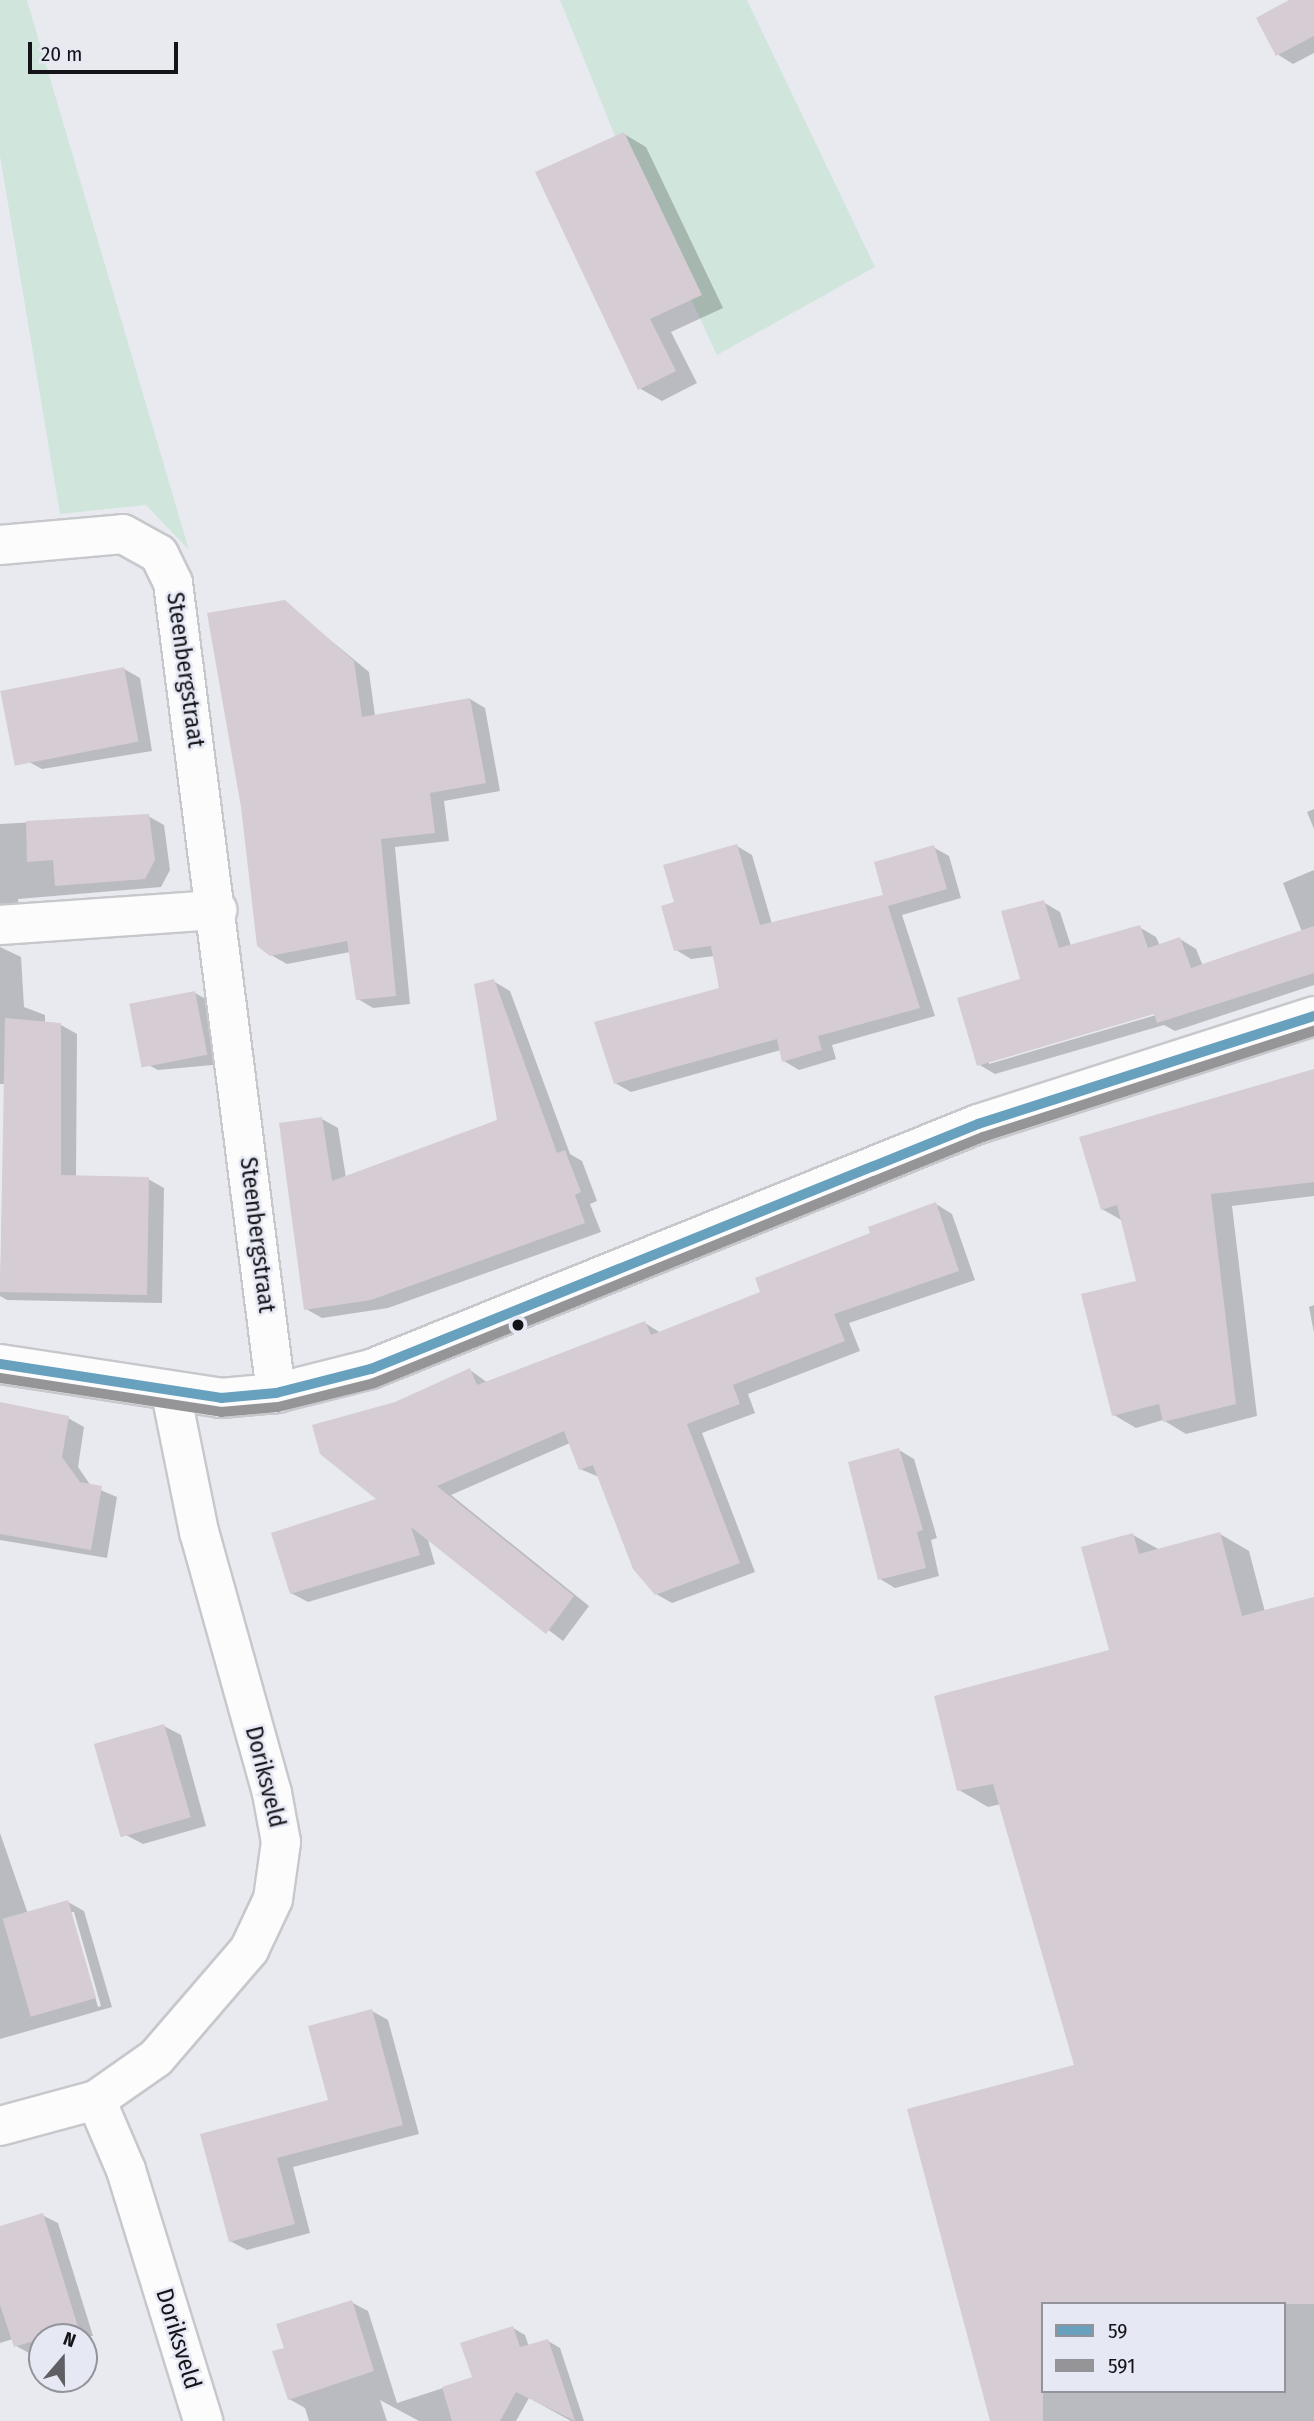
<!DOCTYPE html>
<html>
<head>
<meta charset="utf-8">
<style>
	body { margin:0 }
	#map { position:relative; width:1314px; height:2421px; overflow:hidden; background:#e9eaf0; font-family:"Fira Sans Condensed",sans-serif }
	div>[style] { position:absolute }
	.green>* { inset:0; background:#d0e5db }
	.shadow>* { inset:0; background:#0003 }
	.building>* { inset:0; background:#d5ccd4; transform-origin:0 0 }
	.roads { filter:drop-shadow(2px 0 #c7c8cc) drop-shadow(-2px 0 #c7c8cc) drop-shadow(0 2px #c7c8cc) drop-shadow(0 -2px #c7c8cc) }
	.street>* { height:38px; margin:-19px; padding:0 19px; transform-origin:19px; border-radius:19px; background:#fcfcfd }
	.secondary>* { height:38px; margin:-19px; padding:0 19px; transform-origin:19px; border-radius:19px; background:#fcfcfd }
	.bus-1>* { height:10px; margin:-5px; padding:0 5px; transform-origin:5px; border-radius:5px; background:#67a1be }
	.bus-2>* { height:10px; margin:-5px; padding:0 5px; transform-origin:5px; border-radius:5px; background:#959597 }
	.dots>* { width:19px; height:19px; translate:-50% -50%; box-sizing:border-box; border:4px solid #e6e8f3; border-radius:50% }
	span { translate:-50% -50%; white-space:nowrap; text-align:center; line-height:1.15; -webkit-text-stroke:5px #e6e8f3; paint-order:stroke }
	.street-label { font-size:24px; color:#141418 }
	.legend { position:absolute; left:1041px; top:2302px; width:245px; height:91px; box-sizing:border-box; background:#e6e8f3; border:2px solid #92939b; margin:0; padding:9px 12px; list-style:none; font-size:21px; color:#141418 }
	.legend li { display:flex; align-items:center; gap:14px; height:35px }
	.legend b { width:35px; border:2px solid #92939b }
	.north { position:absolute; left:28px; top:2323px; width:70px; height:70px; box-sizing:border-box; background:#e6e8f3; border:2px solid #92939b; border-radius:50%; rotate:20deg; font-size:19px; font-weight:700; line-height:28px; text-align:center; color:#141418 }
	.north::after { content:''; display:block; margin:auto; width:24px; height:32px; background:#5f5f64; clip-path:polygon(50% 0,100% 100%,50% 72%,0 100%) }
	.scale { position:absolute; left:28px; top:42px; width:150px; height:32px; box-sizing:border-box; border:4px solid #141418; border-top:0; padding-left:9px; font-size:21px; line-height:24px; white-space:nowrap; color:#141418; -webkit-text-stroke:5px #e6e8f3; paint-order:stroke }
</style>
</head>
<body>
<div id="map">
	<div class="green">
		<div style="clip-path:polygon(0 0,27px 0,189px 550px,146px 505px,60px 514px,0 156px)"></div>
		<div style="clip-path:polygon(560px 0,747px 0,875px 267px,717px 355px,615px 136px)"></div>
	</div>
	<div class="shadow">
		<div style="clip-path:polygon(1293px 0,1314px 0,1314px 53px,1293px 64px,1277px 54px)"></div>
		<div style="clip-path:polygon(624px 134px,646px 147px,723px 308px,671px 332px,697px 383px,662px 401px,639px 388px)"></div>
		<div style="clip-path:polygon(284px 602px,369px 672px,375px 716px,470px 699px,485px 708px,500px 791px,444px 801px,449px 841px,395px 847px,410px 1004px,373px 1008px,358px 999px,350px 952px,287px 964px,271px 955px)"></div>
		<div style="clip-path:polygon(124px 669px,140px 678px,152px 751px,42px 769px,27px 761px)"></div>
		<div style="clip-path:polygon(1314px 809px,1314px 829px,1307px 812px)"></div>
		<div style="clip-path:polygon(148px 816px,164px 825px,170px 870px,161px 887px,18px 899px,19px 911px,0 922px,0 824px)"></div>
		<div style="clip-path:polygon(737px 846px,752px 855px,772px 924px,885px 896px,933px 847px,949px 856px,961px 898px,902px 915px,935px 1016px,832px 1045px,836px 1059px,799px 1070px,784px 1061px,781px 1050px,631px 1092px,615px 1083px,721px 989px,714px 956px,691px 959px,676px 950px,676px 903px)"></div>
		<div style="clip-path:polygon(evenodd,1314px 870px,1314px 985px,1175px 1031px,1164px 1025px,995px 1074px,978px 1064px,1022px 980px,1043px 902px,1060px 912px,1071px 946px,1139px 927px,1156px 937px,1160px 946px,1180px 939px,1196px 949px,1203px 966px,1302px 932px,1283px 883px,1314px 870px,1162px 1010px,1163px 1013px,989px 1064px,989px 1060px,1162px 1010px)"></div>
		<div style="clip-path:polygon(0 947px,21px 957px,24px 1007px,45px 1015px,45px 1023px,61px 1025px,77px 1034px,76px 1177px,148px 1179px,164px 1188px,162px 1303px,7px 1300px,0 1296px,5px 1084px,0 1084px)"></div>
		<div style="clip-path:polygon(493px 981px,510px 991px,570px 1154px,582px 1161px,597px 1201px,590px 1204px,601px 1232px,388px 1308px,322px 1318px,306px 1309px,322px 1119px,338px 1128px,346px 1178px,499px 1121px)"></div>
		<div style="clip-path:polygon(195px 993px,211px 1002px,223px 1064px,158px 1070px,141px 1061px)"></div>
		<div style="clip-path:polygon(1314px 1070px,1314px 1196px,1232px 1206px,1257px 1416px,1186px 1434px,1163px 1420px,1136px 1428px,1114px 1415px,1138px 1283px,1123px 1221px,1102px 1209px)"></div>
		<div style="clip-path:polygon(936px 1204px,952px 1214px,975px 1280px,849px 1323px,860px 1351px,748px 1394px,755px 1413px,702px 1433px,755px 1572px,672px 1603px,656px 1594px,599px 1477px,580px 1469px,570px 1443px,451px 1495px,589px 1606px,563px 1641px,427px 1537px,435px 1564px,308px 1602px,291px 1593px,379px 1500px,395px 1404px,470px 1370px,488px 1383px,645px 1323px,661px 1333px,763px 1293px)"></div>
		<div style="clip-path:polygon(1314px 1305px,1314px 1333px,1309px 1307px)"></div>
		<div style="clip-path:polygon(0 1404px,68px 1418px,84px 1427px,78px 1467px,91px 1486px,117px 1497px,107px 1558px,0 1540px)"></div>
		<div style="clip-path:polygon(899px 1450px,914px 1459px,937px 1538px,931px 1540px,939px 1576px,895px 1588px,880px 1579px)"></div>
		<div style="clip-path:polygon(evenodd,1220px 1534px,1249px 1551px,1265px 1612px,1314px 1599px,1314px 2421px,992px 2421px,1077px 2066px,1001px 1804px,988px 1807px,959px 1790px,1111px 1651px,1133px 1535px,1160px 1550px,1220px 1534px,1043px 2304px,1284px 2304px,1284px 2391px,1043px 2391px,1043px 2304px)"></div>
		<div style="clip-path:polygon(164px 1726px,181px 1735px,206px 1826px,143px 1844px,126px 1835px)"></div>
		<div style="clip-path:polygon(evenodd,0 1833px,28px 1914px,68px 1902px,84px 1911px,112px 2007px,0 2039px,0 1833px,70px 1912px,74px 1912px,101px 2006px,98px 2007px,70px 1912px)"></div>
		<div style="clip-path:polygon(372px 2011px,388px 2020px,419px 2134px,293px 2167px,310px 2233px,247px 2250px,230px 2241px,202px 2135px,330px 2101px)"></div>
		<div style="clip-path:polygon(42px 2215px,58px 2223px,93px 2336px,42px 2337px,42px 2351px,31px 2354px,16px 2346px,13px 2339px,0 2343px,0 2228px)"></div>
		<div style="clip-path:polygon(351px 2302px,368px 2311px,397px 2403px,474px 2378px,513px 2328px,525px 2335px,529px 2347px,548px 2341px,560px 2348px,584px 2421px,571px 2421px,529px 2398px,516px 2421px,419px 2421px,380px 2400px,387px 2421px,309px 2421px,305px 2408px,289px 2399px,286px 2349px)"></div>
	</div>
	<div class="building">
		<div style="clip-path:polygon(1289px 0,1314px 0,1314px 36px,1276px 56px,1256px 18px)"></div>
		<div style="clip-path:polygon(624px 132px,702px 295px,650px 319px,676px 371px,638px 390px,535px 172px)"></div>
		<div style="clip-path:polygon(285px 600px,354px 661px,362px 717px,470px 698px,486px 783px,430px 793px,435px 833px,381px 839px,396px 996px,356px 1000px,347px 941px,270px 956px,257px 946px,241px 807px,207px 613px)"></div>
		<div style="left:124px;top:667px;width:76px;height:126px;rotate:79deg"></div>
		<div style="clip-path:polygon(149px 814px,155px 860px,145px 879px,55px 886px,53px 860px,27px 862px,26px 821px)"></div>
		<div style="clip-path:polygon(737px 844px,760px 925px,883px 895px,874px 862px,934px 845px,947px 889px,888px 906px,920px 1008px,818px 1036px,822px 1050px,782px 1062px,777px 1039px,614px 1084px,594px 1022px,719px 988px,711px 946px,674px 951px,661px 906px,674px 902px,663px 865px)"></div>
		<div style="clip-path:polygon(1044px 900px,1059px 948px,1140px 925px,1148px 948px,1180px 937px,1191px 968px,1314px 926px,1314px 973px,1157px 1023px,1154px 1014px,977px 1066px,957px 998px,1020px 979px,1001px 911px)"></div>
		<div style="clip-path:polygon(494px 979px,557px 1153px,565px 1150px,581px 1192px,575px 1195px,585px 1223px,371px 1300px,304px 1310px,279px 1123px,322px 1117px,332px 1181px,497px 1120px,474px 984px)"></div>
		<div style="left:195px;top:991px;width:65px;height:67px;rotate:79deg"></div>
		<div style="clip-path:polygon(5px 1018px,61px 1023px,61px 1175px,149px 1177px,147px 1295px,0 1292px)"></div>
		<div style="clip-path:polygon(1314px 1069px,1314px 1182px,1211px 1194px,1236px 1404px,1163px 1422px,1159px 1404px,1112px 1416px,1081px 1294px,1136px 1281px,1117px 1205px,1101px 1210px,1079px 1137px)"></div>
		<div style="clip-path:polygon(936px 1202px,959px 1271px,834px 1314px,845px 1341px,733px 1385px,740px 1404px,687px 1424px,740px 1563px,655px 1595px,633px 1569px,593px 1465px,579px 1470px,564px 1431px,437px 1486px,574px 1596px,546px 1634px,411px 1527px,420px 1555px,290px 1594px,271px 1533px,376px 1499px,320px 1454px,312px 1425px,395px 1402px,470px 1368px,477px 1385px,645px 1321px,651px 1335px,760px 1292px,755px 1278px,870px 1233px,868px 1227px)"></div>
		<div style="clip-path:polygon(0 1402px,69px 1416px,62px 1457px,80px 1482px,102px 1486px,91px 1550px,0 1534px)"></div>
		<div style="clip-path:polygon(899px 1448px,923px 1530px,917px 1532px,926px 1568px,878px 1580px,848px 1462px)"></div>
		<div style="clip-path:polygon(1220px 1532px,1242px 1616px,1314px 1597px,1314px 2304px,1043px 2304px,1043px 2421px,990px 2421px,907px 2109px,1074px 2065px,993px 1784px,957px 1791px,934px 1696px,1109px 1650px,1081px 1547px,1133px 1533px,1139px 1554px)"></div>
		<div style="left:164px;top:1724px;width:97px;height:73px;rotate:74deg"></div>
		<div style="left:68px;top:1900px;width:102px;height:68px;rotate:74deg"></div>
		<div style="clip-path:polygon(372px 2009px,403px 2125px,277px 2158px,295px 2224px,229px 2242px,200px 2134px,328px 2100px,308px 2026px)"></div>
		<div style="clip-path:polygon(43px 2213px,78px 2327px,14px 2347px,0 2305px,0 2226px)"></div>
		<div style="clip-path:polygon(352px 2300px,374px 2371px,288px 2400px,272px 2351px,284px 2348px,276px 2324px)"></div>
		<div style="clip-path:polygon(513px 2326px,520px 2347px,548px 2339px,575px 2421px,516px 2392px,500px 2421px,452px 2421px,442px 2387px,472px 2377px,460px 2343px)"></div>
	</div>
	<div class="roads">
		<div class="street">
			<div style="left:0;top:545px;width:123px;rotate:-5.1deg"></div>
			<div style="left:123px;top:534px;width:41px;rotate:29.1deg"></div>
			<div style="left:159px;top:554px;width:32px;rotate:64deg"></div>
			<div style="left:173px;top:583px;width:817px;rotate:82.75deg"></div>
			<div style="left:0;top:925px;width:218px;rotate:-4deg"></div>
			<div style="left:96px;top:2100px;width:76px;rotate:66.8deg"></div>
			<div style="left:126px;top:2170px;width:263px;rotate:72.9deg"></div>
			<div style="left:0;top:2126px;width:99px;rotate:-15.2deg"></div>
			<div style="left:96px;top:2100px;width:73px;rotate:-35deg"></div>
			<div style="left:156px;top:2058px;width:143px;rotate:-49.3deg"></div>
			<div style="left:249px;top:1950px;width:56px;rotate:-64.8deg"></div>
			<div style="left:273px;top:1899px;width:58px;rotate:-82deg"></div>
			<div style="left:281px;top:1842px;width:50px;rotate:-100.4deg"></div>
			<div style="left:272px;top:1793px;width:271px;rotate:-105.6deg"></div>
			<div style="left:199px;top:1532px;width:142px;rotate:-101.4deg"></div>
		</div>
		<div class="secondary">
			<div style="left:0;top:1364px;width:224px;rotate:8.7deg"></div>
			<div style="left:221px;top:1398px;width:55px;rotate:-5.2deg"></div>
			<div style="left:276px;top:1393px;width:98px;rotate:-14.2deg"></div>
			<div style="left:371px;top:1369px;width:655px;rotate:-21.98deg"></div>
			<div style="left:978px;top:1124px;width:353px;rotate:-17.8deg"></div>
		</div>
	</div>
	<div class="bus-1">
		<div style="left:0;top:1364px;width:224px;rotate:8.7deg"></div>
		<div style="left:221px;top:1398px;width:55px;rotate:-5.2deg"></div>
		<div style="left:276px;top:1393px;width:98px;rotate:-14.2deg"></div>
		<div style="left:371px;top:1369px;width:655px;rotate:-21.98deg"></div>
		<div style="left:978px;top:1124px;width:353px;rotate:-17.8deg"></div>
	</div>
	<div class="bus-2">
		<div style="left:0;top:1378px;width:224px;rotate:8.7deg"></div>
		<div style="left:221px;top:1412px;width:57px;rotate:-5deg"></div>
		<div style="left:278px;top:1407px;width:99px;rotate:-14deg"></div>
		<div style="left:374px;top:1383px;width:657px;rotate:-22deg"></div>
		<div style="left:983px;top:1137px;width:348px;rotate:-17.8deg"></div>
	</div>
	<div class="dots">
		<div style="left:518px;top:1325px;background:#141418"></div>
	</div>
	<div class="street-label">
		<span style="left:185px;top:670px;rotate:82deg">Steenbergstraat</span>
		<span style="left:257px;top:1235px;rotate:83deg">Steenbergstraat</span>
		<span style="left:265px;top:1777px;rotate:76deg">Doriksveld</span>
		<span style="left:178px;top:2339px;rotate:73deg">Doriksveld</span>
	</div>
	<ul class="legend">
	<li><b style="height:9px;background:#67a1be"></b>59</li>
	<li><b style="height:9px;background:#959597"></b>591</li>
	</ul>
	<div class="north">N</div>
	<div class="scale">20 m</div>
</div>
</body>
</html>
